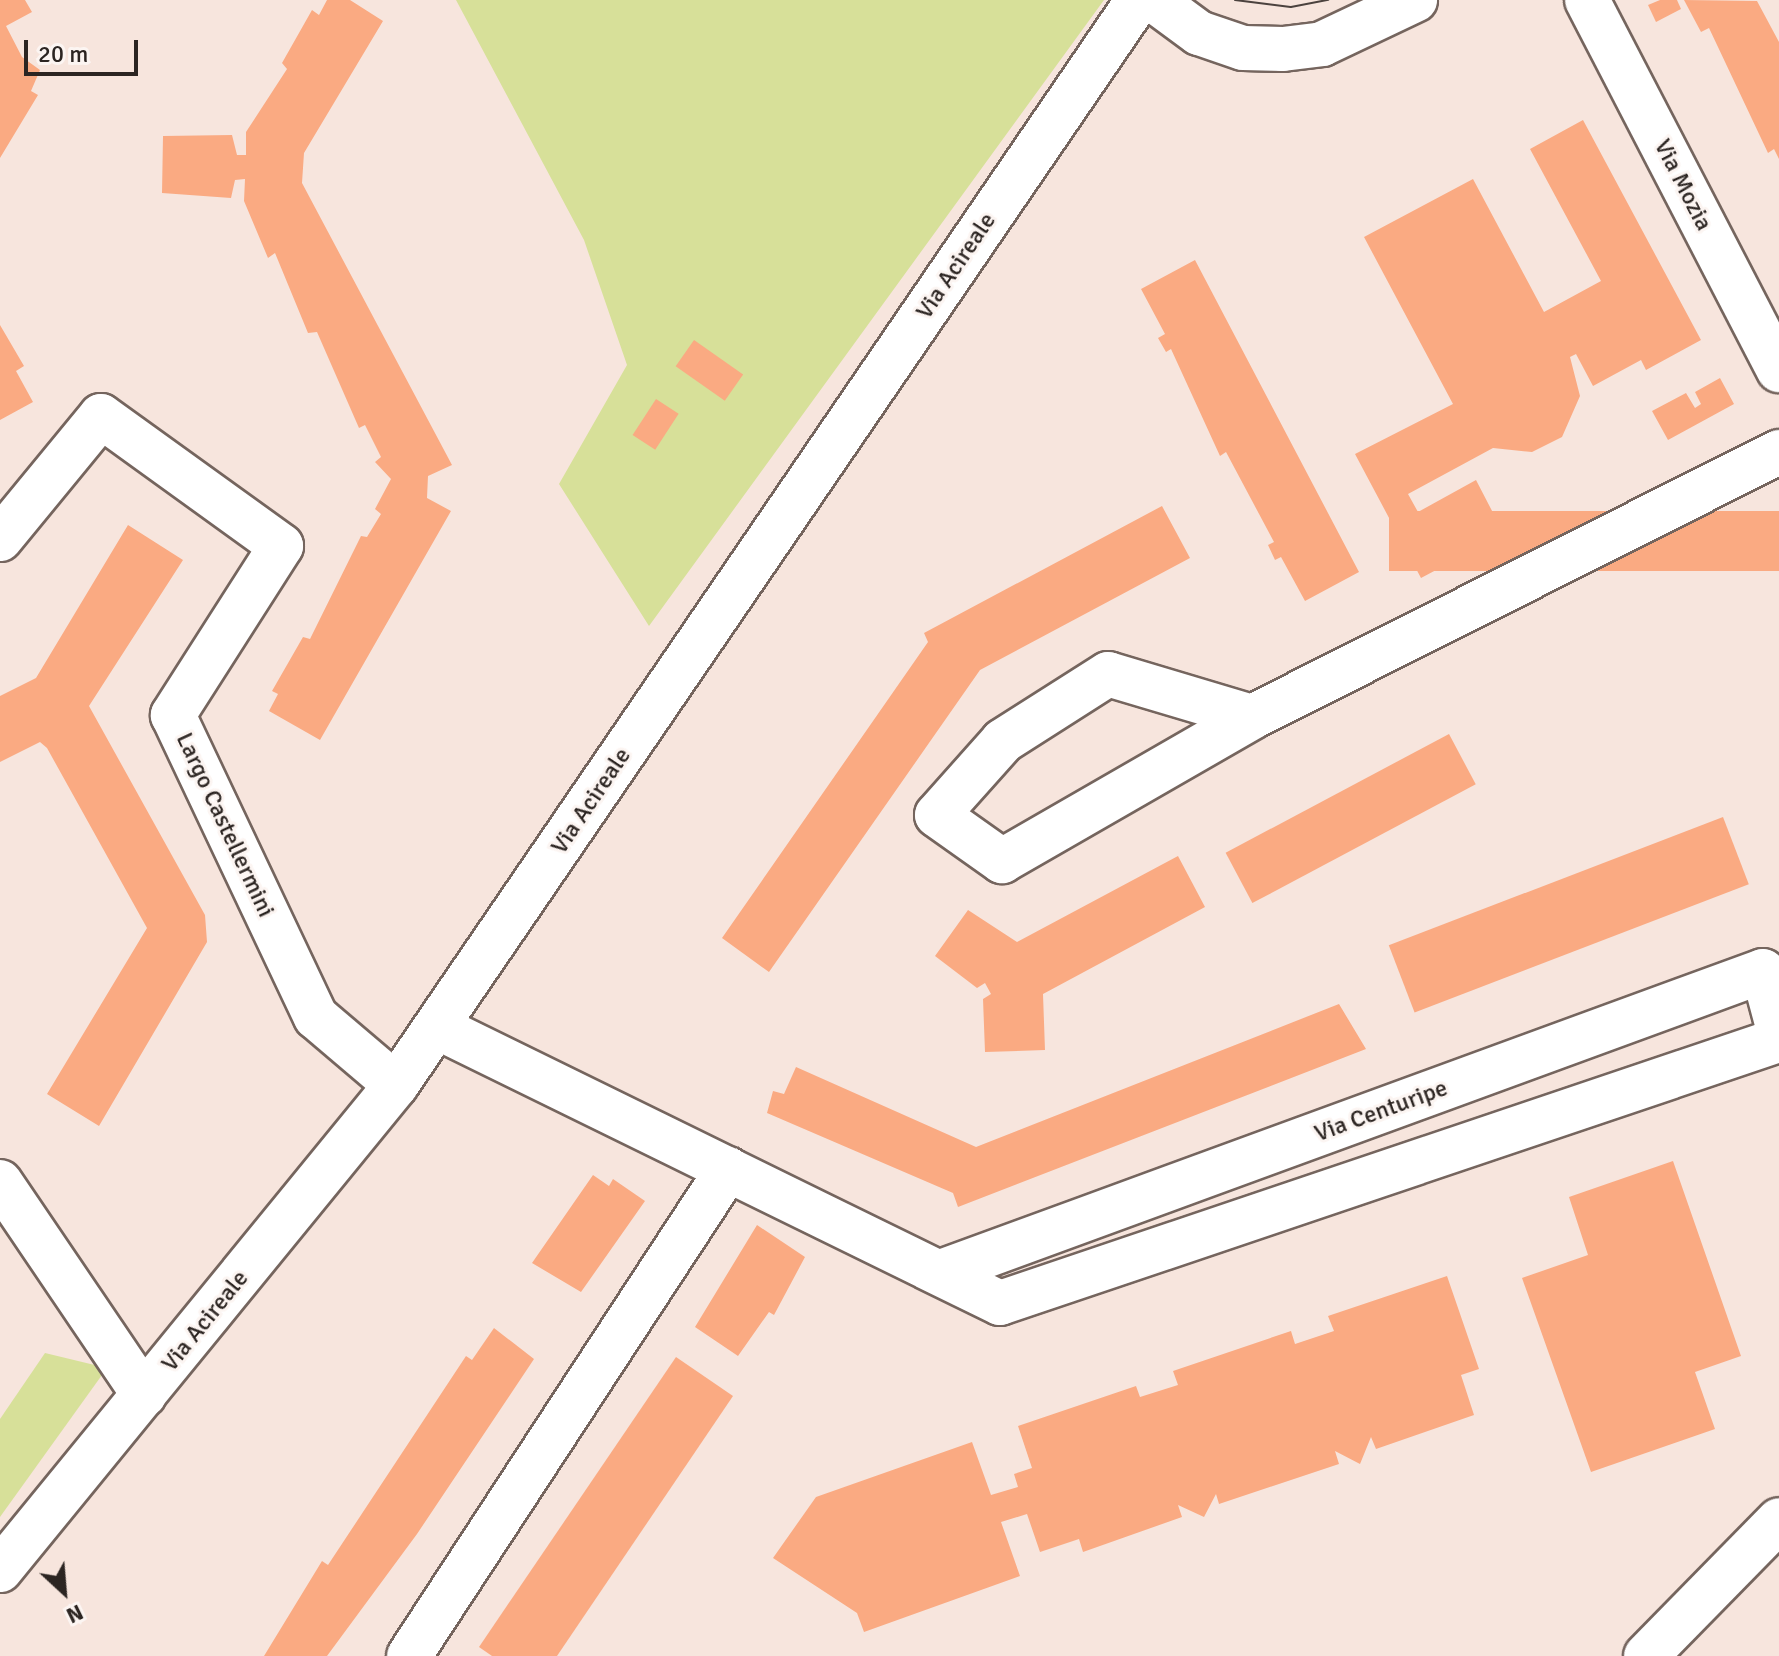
<!DOCTYPE html>
<html>
<head>
<meta charset="utf-8">
<style>
	body { margin:0 }
	#map { position:relative; width:1779px; height:1656px; overflow:hidden; background:#f7e5dd; font-family:Signika,sans-serif }
	div>[style] { position:absolute }
	.green>* { inset:0; background:#d7e099 }
	.building>* { inset:0; background:#faaa82; transform-origin:0 0 }
	.roads { filter:drop-shadow(2px 0 #75655e) drop-shadow(-2px 0 #75655e) drop-shadow(0 2px #75655e) drop-shadow(0 -2px #75655e) }
	.minor>* { height:44px; margin:-22px; padding:0 22px; transform-origin:22px; border-radius:22px; background:#fff }
	.tram>* { height:2px; margin:-1px; padding:0 1px; transform-origin:1px; border-radius:1px; background:#4b423e }
	span { translate:-50% -50%; white-space:nowrap; text-align:center; line-height:1.15; -webkit-text-stroke:6px #fcf5f2; paint-order:stroke }
	.street-label { font-size:24px; color:#2c2522 }
	.north { position:absolute; left:24px; top:1552px; width:80px; height:80px; -webkit-text-stroke:6px #fcf5f2; paint-order:stroke; rotate:154deg; font-size:22px; font-weight:700; line-height:32px; text-align:center; color:#2c2522 }
	.north::after { content:''; display:block; margin:auto; width:28px; height:36px; background:#2c2522; clip-path:polygon(50% 0,100% 100%,50% 72%,0 100%) }
	.scale { position:absolute; left:24px; top:40px; width:114px; height:36px; box-sizing:border-box; border:4px solid #2c2522; border-top:0; padding-left:10px; font-size:24px; line-height:28px; white-space:nowrap; color:#2c2522; -webkit-text-stroke:6px #fcf5f2; paint-order:stroke }
</style>
</head>
<body>
<div id="map">
	<div class="green">
		<div style="clip-path:polygon(456px 0,1104px 0,649px 626px,559px 484px,627px 365px,584px 240px)"></div>
		<div style="clip-path:polygon(45px 1353px,107px 1368px,0 1517px,0 1419px)"></div>
	</div>
	<div class="building">
		<div style="clip-path:polygon(0 0,25px 0,32px 12px,6px 26px,22px 57px,40px 70px,31px 91px,38px 95px,0 158px)"></div>
		<div style="clip-path:polygon(327px 0,350px 0,383px 21px,304px 153px,302px 183px,452px 465px,428px 476px,427px 498px,451px 511px,320px 740px,269px 711px,278px 694px,272px 691px,303px 637px,310px 639px,361px 536px,367px 537px,381px 514px,375px 509px,391px 479px,375px 462px,381px 457px,365px 425px,359px 428px,317px 332px,308px 333px,275px 253px,268px 258px,244px 201px,245px 179px,235px 180px,231px 198px,162px 193px,163px 136px,232px 135px,237px 155px,246px 155px,246px 132px,287px 69px,282px 63px,312px 10px,319px 15px)"></div>
		<div style="clip-path:polygon(1660px 0,1677px 0,1681px 9px,1656px 22px,1648px 5px)"></div>
		<div style="clip-path:polygon(1684px 0,1757px 1px,1779px 42px,1779px 159px,1774px 149px,1768px 153px,1709px 28px,1701px 32px)"></div>
		<div style="clip-path:polygon(1583px 120px,1701px 340px,1646px 370px,1641px 360px,1593px 386px,1576px 354px,1570px 357px,1580px 396px,1562px 437px,1532px 452px,1493px 448px,1408px 494px,1418px 512px,1476px 480px,1504px 534px,1421px 578px,1355px 454px,1453px 404px,1364px 237px,1473px 179px,1544px 312px,1601px 281px,1530px 149px)"></div>
		<div style="clip-path:polygon(1195px 260px,1359px 572px,1305px 601px,1281px 557px,1275px 560px,1268px 545px,1274px 542px,1226px 452px,1220px 456px,1171px 349px,1166px 352px,1158px 338px,1165px 334px,1141px 289px)"></div>
		<div style="clip-path:polygon(0 325px,24px 366px,16px 371px,33px 402px,0 420px)"></div>
		<div style="left:694px;top:340px;width:60px;height:32px;rotate:35deg"></div>
		<div style="clip-path:polygon(1720px 378px,1734px 404px,1668px 440px,1652px 411px,1686px 393px,1695px 408px,1701px 404px,1695px 392px)"></div>
		<div style="left:656px;top:399px;width:27px;height:43px;rotate:33deg"></div>
		<div style="clip-path:polygon(1162px 506px,1190px 558px,980px 670px,769px 972px,722px 938px,928px 642px,924px 633px)"></div>
		<div style="left:1779px;top:511px;width:60px;height:390px;rotate:90deg"></div>
		<div style="clip-path:polygon(128px 525px,183px 560px,89px 706px,205px 915px,207px 942px,99px 1126px,47px 1094px,147px 928px,47px 748px,40px 742px,0 762px,0 696px,36px 678px)"></div>
		<div style="left:1449px;top:734px;width:57px;height:253px;rotate:62deg"></div>
		<div style="left:1723px;top:817px;width:72px;height:358px;rotate:69deg"></div>
		<div style="clip-path:polygon(1178px 856px,1205px 907px,1043px 994px,1045px 1050px,985px 1052px,983px 999px,991px 994px,985px 983px,977px 988px,935px 956px,968px 910px,1017px 942px)"></div>
		<div style="clip-path:polygon(1339px 1004px,1366px 1049px,958px 1207px,953px 1193px,767px 1113px,773px 1091px,784px 1094px,796px 1067px,976px 1147px)"></div>
		<div style="clip-path:polygon(1673px 1161px,1741px 1356px,1695px 1372px,1715px 1429px,1591px 1472px,1522px 1278px,1588px 1255px,1569px 1197px)"></div>
		<div style="clip-path:polygon(593px 1175px,609px 1186px,613px 1179px,645px 1201px,581px 1292px,532px 1263px)"></div>
		<div style="clip-path:polygon(757px 1225px,805px 1257px,774px 1315px,769px 1312px,738px 1356px,695px 1327px)"></div>
		<div style="clip-path:polygon(1447px 1276px,1479px 1369px,1461px 1375px,1474px 1415px,1376px 1449px,1371px 1437px,1360px 1464px,1335px 1451px,1339px 1464px,1219px 1504px,1216px 1494px,1204px 1517px,1178px 1505px,1182px 1517px,1083px 1552px,1079px 1539px,1040px 1552px,1027px 1514px,1001px 1522px,1020px 1576px,864px 1632px,857px 1613px,773px 1558px,816px 1497px,972px 1442px,991px 1495px,1018px 1487px,1014px 1474px,1032px 1468px,1018px 1426px,1136px 1386px,1140px 1397px,1178px 1385px,1173px 1371px,1291px 1331px,1295px 1344px,1334px 1331px,1328px 1316px)"></div>
		<div style="clip-path:polygon(494px 1328px,534px 1359px,417px 1534px,327px 1656px,264px 1656px,322px 1561px,328px 1565px,466px 1356px,472px 1360px)"></div>
		<div style="clip-path:polygon(676px 1357px,733px 1396px,557px 1656px,492px 1656px,479px 1647px)"></div>
	</div>
	<div class="roads">
		<div class="minor">
			<div style="left:1154px;top:0;width:56px;rotate:36.3deg"></div>
			<div style="left:1199px;top:33px;width:46px;rotate:18.8deg"></div>
			<div style="left:1243px;top:48px;width:40px;rotate:1.4deg"></div>
			<div style="left:1283px;top:49px;width:39px;rotate:-7deg"></div>
			<div style="left:1322px;top:44px;width:103px;rotate:-25.3deg"></div>
			<div style="left:1587px;top:0;width:417px;rotate:62.6deg"></div>
			<div style="left:0;top:539px;width:159px;rotate:-50.6deg"></div>
			<div style="left:101px;top:416px;width:222px;rotate:35.8deg"></div>
			<div style="left:281px;top:546px;width:201px;rotate:122.6deg"></div>
			<div style="left:173px;top:715px;width:334px;rotate:64.7deg"></div>
			<div style="left:316px;top:1017px;width:105px;rotate:40.4deg"></div>
			<div style="left:1252px;top:717px;width:150px;rotate:-163.4deg"></div>
			<div style="left:1108px;top:674px;width:125px;rotate:147.5deg"></div>
			<div style="left:1003px;top:741px;width:99px;rotate:131.7deg"></div>
			<div style="left:937px;top:815px;width:80px;rotate:35.3deg"></div>
			<div style="left:1002px;top:861px;width:289px;rotate:-29.9deg"></div>
			<div style="left:1252px;top:717px;width:590px;rotate:-26.7deg"></div>
			<div style="left:437px;top:1027px;width:627px;rotate:26.12deg"></div>
			<div style="left:1000px;top:1303px;width:822px;rotate:-18.66deg"></div>
			<div style="left:0;top:1182px;width:257px;rotate:55.9deg"></div>
			<div style="left:941px;top:1272px;width:875px;rotate:-20.11deg"></div>
			<div style="left:1763px;top:971px;width:62px;rotate:75.1deg"></div>
			<div style="left:0;top:1570px;width:626px;rotate:-50.77deg"></div>
			<div style="left:396px;top:1085px;width:1314px;rotate:-55.63deg"></div>
			<div style="left:409px;top:1656px;width:582px;rotate:-56.77deg"></div>
			<div style="left:1646px;top:1656px;width:190px;rotate:-45.6deg"></div>
		</div>
	</div>
	<div class="tram">
		<div style="left:1235px;top:0;width:56px;rotate:7.1deg"></div>
		<div style="left:1291px;top:7px;width:38px;rotate:-11deg"></div>
	</div>
	<div class="street-label">
		<span style="left:1683px;top:185px;rotate:63deg">Via Mozia</span>
		<span style="left:956px;top:266px;rotate:-56deg">Via Acireale</span>
		<span style="left:591px;top:801px;rotate:-56deg">Via Acireale</span>
		<span style="left:225px;top:825px;rotate:65deg">Largo Castellermini</span>
		<span style="left:1381px;top:1111px;rotate:-20deg">Via Centuripe</span>
		<span style="left:205px;top:1321px;rotate:-51deg">Via Acireale</span>
	</div>
	<div class="north">N</div>
	<div class="scale">20 m</div>
</div>
</body>
</html>
